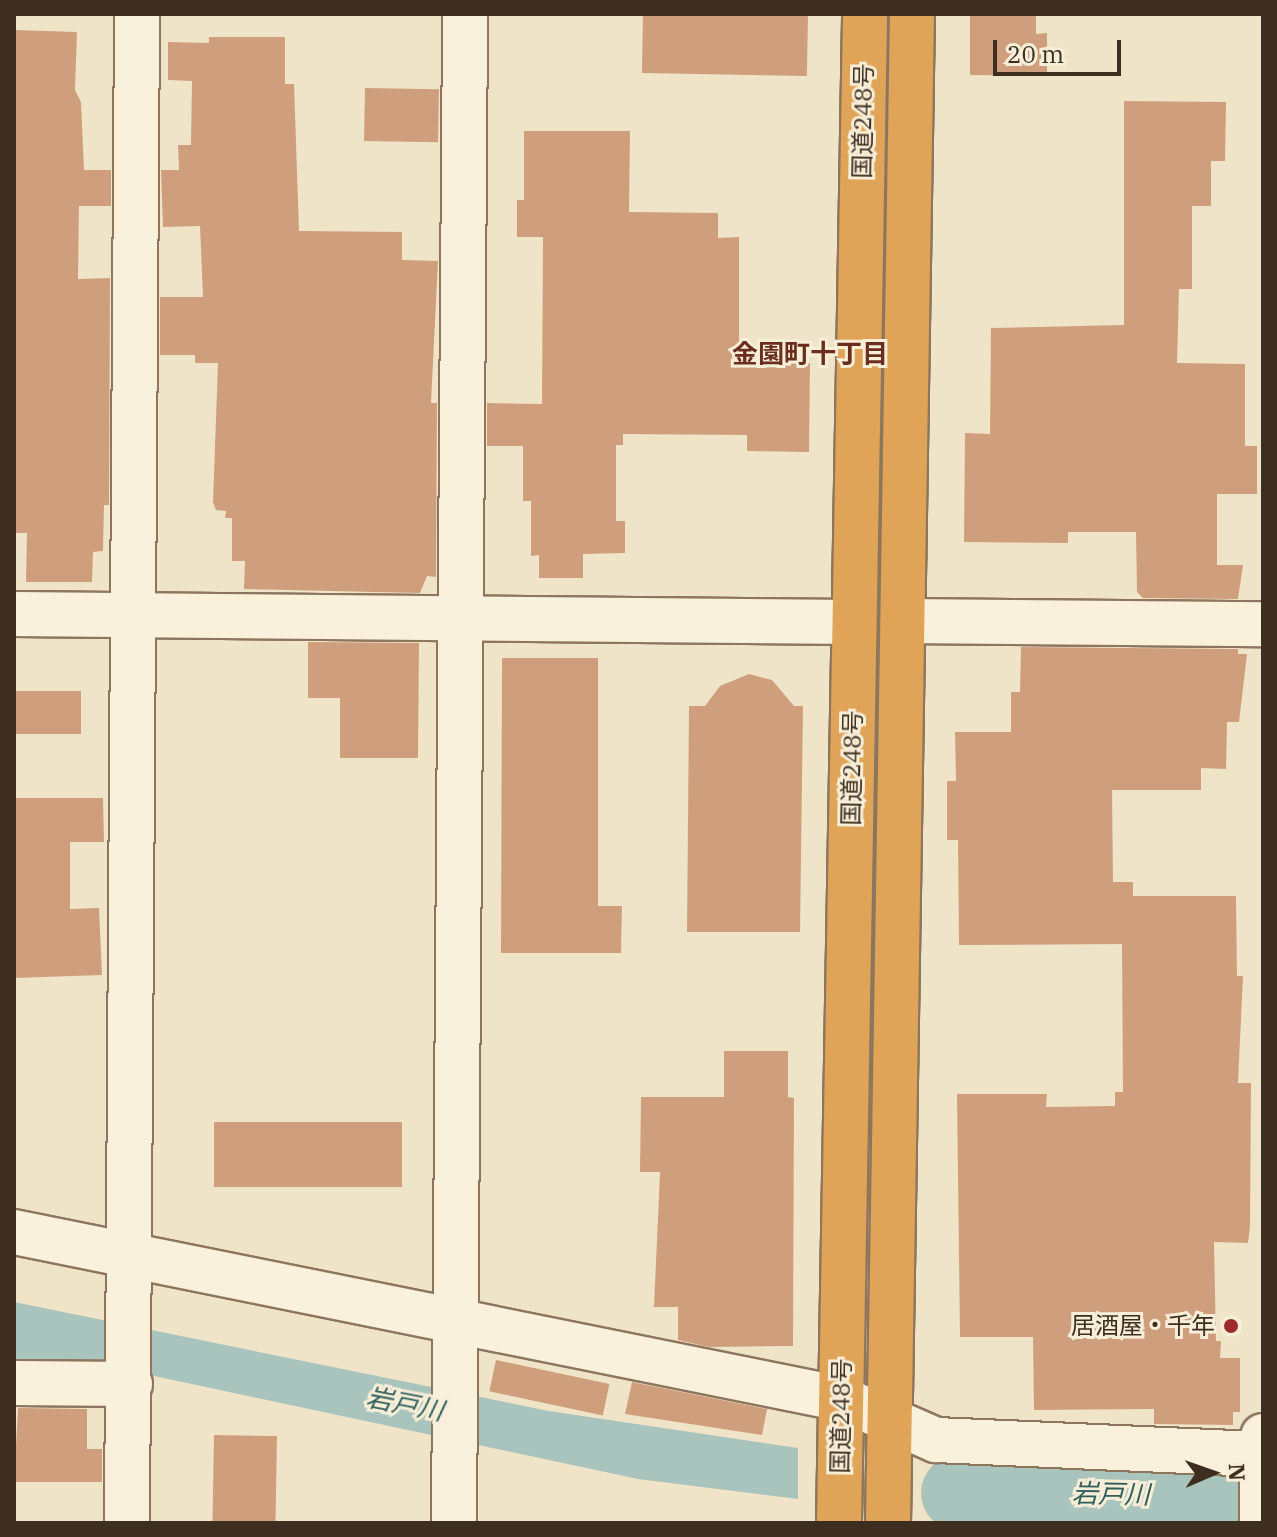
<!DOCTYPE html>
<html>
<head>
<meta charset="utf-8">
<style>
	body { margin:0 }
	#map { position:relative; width:1277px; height:1537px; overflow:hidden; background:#f0e4c8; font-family:"IBM Plex Serif","Noto Sans JP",serif }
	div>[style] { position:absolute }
	.water>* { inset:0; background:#a9c4bc }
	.river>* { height:76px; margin:-38px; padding:0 38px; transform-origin:38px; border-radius:38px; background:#a9c4bc }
	.building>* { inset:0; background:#cf9f7d; transform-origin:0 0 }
	.roads { filter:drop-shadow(2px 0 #8d765c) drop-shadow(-2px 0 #8d765c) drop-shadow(0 2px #8d765c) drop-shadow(0 -2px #8d765c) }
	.street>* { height:44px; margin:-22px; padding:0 22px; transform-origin:22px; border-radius:22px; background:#faf1dc }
	.highway>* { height:44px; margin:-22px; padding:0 22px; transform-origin:22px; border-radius:22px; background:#e0a458 }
	.dots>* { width:22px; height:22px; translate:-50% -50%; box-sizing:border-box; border:4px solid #f7eed8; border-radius:50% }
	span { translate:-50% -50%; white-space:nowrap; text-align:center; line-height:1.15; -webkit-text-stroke:6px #f7eed8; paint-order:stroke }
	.street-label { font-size:24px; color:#3d2e20 }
	.poi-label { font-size:24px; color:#3d2e20 }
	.right { translate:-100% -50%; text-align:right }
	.neighbourhood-label { font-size:26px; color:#6b2e1e; font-weight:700 }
	.water-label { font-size:26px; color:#2f5d5a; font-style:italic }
	.frame { position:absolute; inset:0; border:16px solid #3d2e20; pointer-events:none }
	.north { position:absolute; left:1173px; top:1433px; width:80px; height:80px; -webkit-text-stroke:6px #f7eed8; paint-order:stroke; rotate:88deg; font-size:22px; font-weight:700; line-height:32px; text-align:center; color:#3d2e20 }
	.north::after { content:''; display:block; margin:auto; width:28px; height:36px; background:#3d2e20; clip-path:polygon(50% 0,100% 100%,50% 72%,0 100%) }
	.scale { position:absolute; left:993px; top:40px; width:128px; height:36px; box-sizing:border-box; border:4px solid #3d2e20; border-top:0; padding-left:10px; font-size:24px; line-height:28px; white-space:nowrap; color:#3d2e20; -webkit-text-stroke:6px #f7eed8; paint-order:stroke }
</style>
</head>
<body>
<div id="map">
	<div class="water">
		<div style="clip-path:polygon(14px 1302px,549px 1411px,798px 1448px,798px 1499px,638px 1479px,107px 1366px,14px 1365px)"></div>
	</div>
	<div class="river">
		<div style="left:959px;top:1493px;width:304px;rotate:0.6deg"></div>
	</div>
	<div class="building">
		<div style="left:808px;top:14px;width:62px;height:165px;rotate:91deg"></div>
		<div style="clip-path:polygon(970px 14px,1036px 14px,1036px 34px,1047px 33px,1047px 76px,970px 75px)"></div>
		<div style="clip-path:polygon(14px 30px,77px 32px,75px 90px,81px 102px,84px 170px,111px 170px,111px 206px,79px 206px,78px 279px,110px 278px,109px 505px,104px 505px,103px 551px,93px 552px,92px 582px,26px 582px,27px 533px,14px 533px)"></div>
		<div style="clip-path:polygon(209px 37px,285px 37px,285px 84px,294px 84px,299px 231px,402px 232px,402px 260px,438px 261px,431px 403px,437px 403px,436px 577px,427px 576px,420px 593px,244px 589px,245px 561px,232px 561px,232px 518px,225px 518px,226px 511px,216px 510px,213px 502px,218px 363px,195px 363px,195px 355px,160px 355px,160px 297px,203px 297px,200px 226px,163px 227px,161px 170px,179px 170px,178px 145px,191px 145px,192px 81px,168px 80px,168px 42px,209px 43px)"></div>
		<div style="left:365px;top:88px;width:74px;height:53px;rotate:1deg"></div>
		<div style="clip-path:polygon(1124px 101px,1226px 102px,1225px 161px,1211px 161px,1211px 206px,1192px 206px,1192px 289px,1179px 289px,1177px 363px,1245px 364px,1245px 446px,1257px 446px,1257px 494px,1217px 494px,1217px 565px,1243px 565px,1238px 599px,1143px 598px,1137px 592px,1136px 532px,1068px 532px,1068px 543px,964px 542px,965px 433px,990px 434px,991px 328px,1124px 325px)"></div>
		<div style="clip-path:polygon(524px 131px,630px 131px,629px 212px,718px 213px,718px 238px,739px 237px,739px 363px,810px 363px,809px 452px,747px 451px,747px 435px,623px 434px,623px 445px,616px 445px,616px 521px,625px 521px,625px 553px,583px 554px,583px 578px,539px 578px,539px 555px,531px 556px,531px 501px,523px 501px,523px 446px,487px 446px,487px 403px,542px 404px,543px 237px,517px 237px,517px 200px,524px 200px)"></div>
		<div style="clip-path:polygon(308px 642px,419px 643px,418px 758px,340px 758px,340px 698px,308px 698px)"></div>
		<div style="clip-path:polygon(1021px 647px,1238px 649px,1238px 654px,1247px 654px,1239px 722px,1227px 722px,1226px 769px,1201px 768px,1201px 790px,1112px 790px,1113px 882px,1133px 882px,1133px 896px,1236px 896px,1237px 976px,1243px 976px,1238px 1083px,1251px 1083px,1250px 1226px,1248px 1243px,1214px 1242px,1216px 1341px,1221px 1341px,1220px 1358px,1240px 1358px,1240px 1412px,1233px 1412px,1233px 1425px,1154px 1424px,1154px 1409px,1034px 1410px,1033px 1337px,960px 1337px,957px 1094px,1047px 1094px,1046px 1107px,1115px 1106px,1115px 1092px,1123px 1092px,1122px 944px,959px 945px,958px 840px,947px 840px,947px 781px,956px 781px,955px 732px,1011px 732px,1011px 692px,1020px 692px)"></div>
		<div style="clip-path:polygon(502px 658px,598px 658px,598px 906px,622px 906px,621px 953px,501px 953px)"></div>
		<div style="clip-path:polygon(749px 674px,772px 680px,794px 706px,803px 706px,800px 932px,687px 932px,689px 706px,705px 706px,720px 686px)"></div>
		<div style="left:81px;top:691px;width:43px;height:67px;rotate:90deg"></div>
		<div style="clip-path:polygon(14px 798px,103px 798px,104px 842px,70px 842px,70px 909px,99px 908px,102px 975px,14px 978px)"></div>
		<div style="clip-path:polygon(724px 1051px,788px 1051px,788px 1097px,794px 1098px,793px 1346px,709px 1347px,678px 1340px,678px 1307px,654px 1307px,660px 1172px,640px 1172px,641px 1097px,724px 1097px)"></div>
		<div style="left:214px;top:1122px;width:188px;height:65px"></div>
		<div style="left:496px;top:1360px;width:116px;height:32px;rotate:12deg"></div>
		<div style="clip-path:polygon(632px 1382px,767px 1409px,762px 1435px,625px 1414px)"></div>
		<div style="clip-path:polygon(18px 1408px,87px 1409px,87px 1449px,102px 1449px,102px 1482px,14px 1482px)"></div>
		<div style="left:214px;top:1435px;width:63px;height:88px;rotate:1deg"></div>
	</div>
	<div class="roads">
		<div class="street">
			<div style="left:14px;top:614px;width:840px;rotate:0.55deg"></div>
			<div style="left:904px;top:621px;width:359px;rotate:0.5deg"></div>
			<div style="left:14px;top:1232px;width:845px;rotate:11.4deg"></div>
			<div style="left:842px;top:1399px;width:103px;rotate:23.6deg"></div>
			<div style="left:936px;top:1440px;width:327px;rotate:2.5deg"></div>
			<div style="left:14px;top:1383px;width:116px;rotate:0.5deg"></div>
			<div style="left:127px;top:1523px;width:1509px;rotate:-89.62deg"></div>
			<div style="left:454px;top:1523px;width:1509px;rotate:-89.58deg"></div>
			<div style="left:1262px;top:1523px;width:87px;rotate:-89.3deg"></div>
		</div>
		<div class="highway">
			<div style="left:839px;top:1523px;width:1509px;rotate:-89.01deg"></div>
			<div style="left:888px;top:1523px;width:1509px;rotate:-89.09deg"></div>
		</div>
	</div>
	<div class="dots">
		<div style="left:1231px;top:1326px;background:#9e2a2b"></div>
	</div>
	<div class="street-label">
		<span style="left:863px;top:121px;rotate:-89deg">国道248号</span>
		<span style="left:852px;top:768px;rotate:-89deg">国道248号</span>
		<span style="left:841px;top:1416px;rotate:-89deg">国道248号</span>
	</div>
	<div class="poi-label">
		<span class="right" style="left:1215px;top:1326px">居酒屋・千年</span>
	</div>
	<div class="neighbourhood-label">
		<span style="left:810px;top:354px">金園町十丁目</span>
	</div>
	<div class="water-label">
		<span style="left:405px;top:1404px;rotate:11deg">岩戸川</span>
		<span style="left:1111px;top:1494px;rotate:1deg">岩戸川</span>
	</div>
	<div class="frame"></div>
	<div class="north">N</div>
	<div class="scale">20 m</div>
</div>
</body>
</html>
